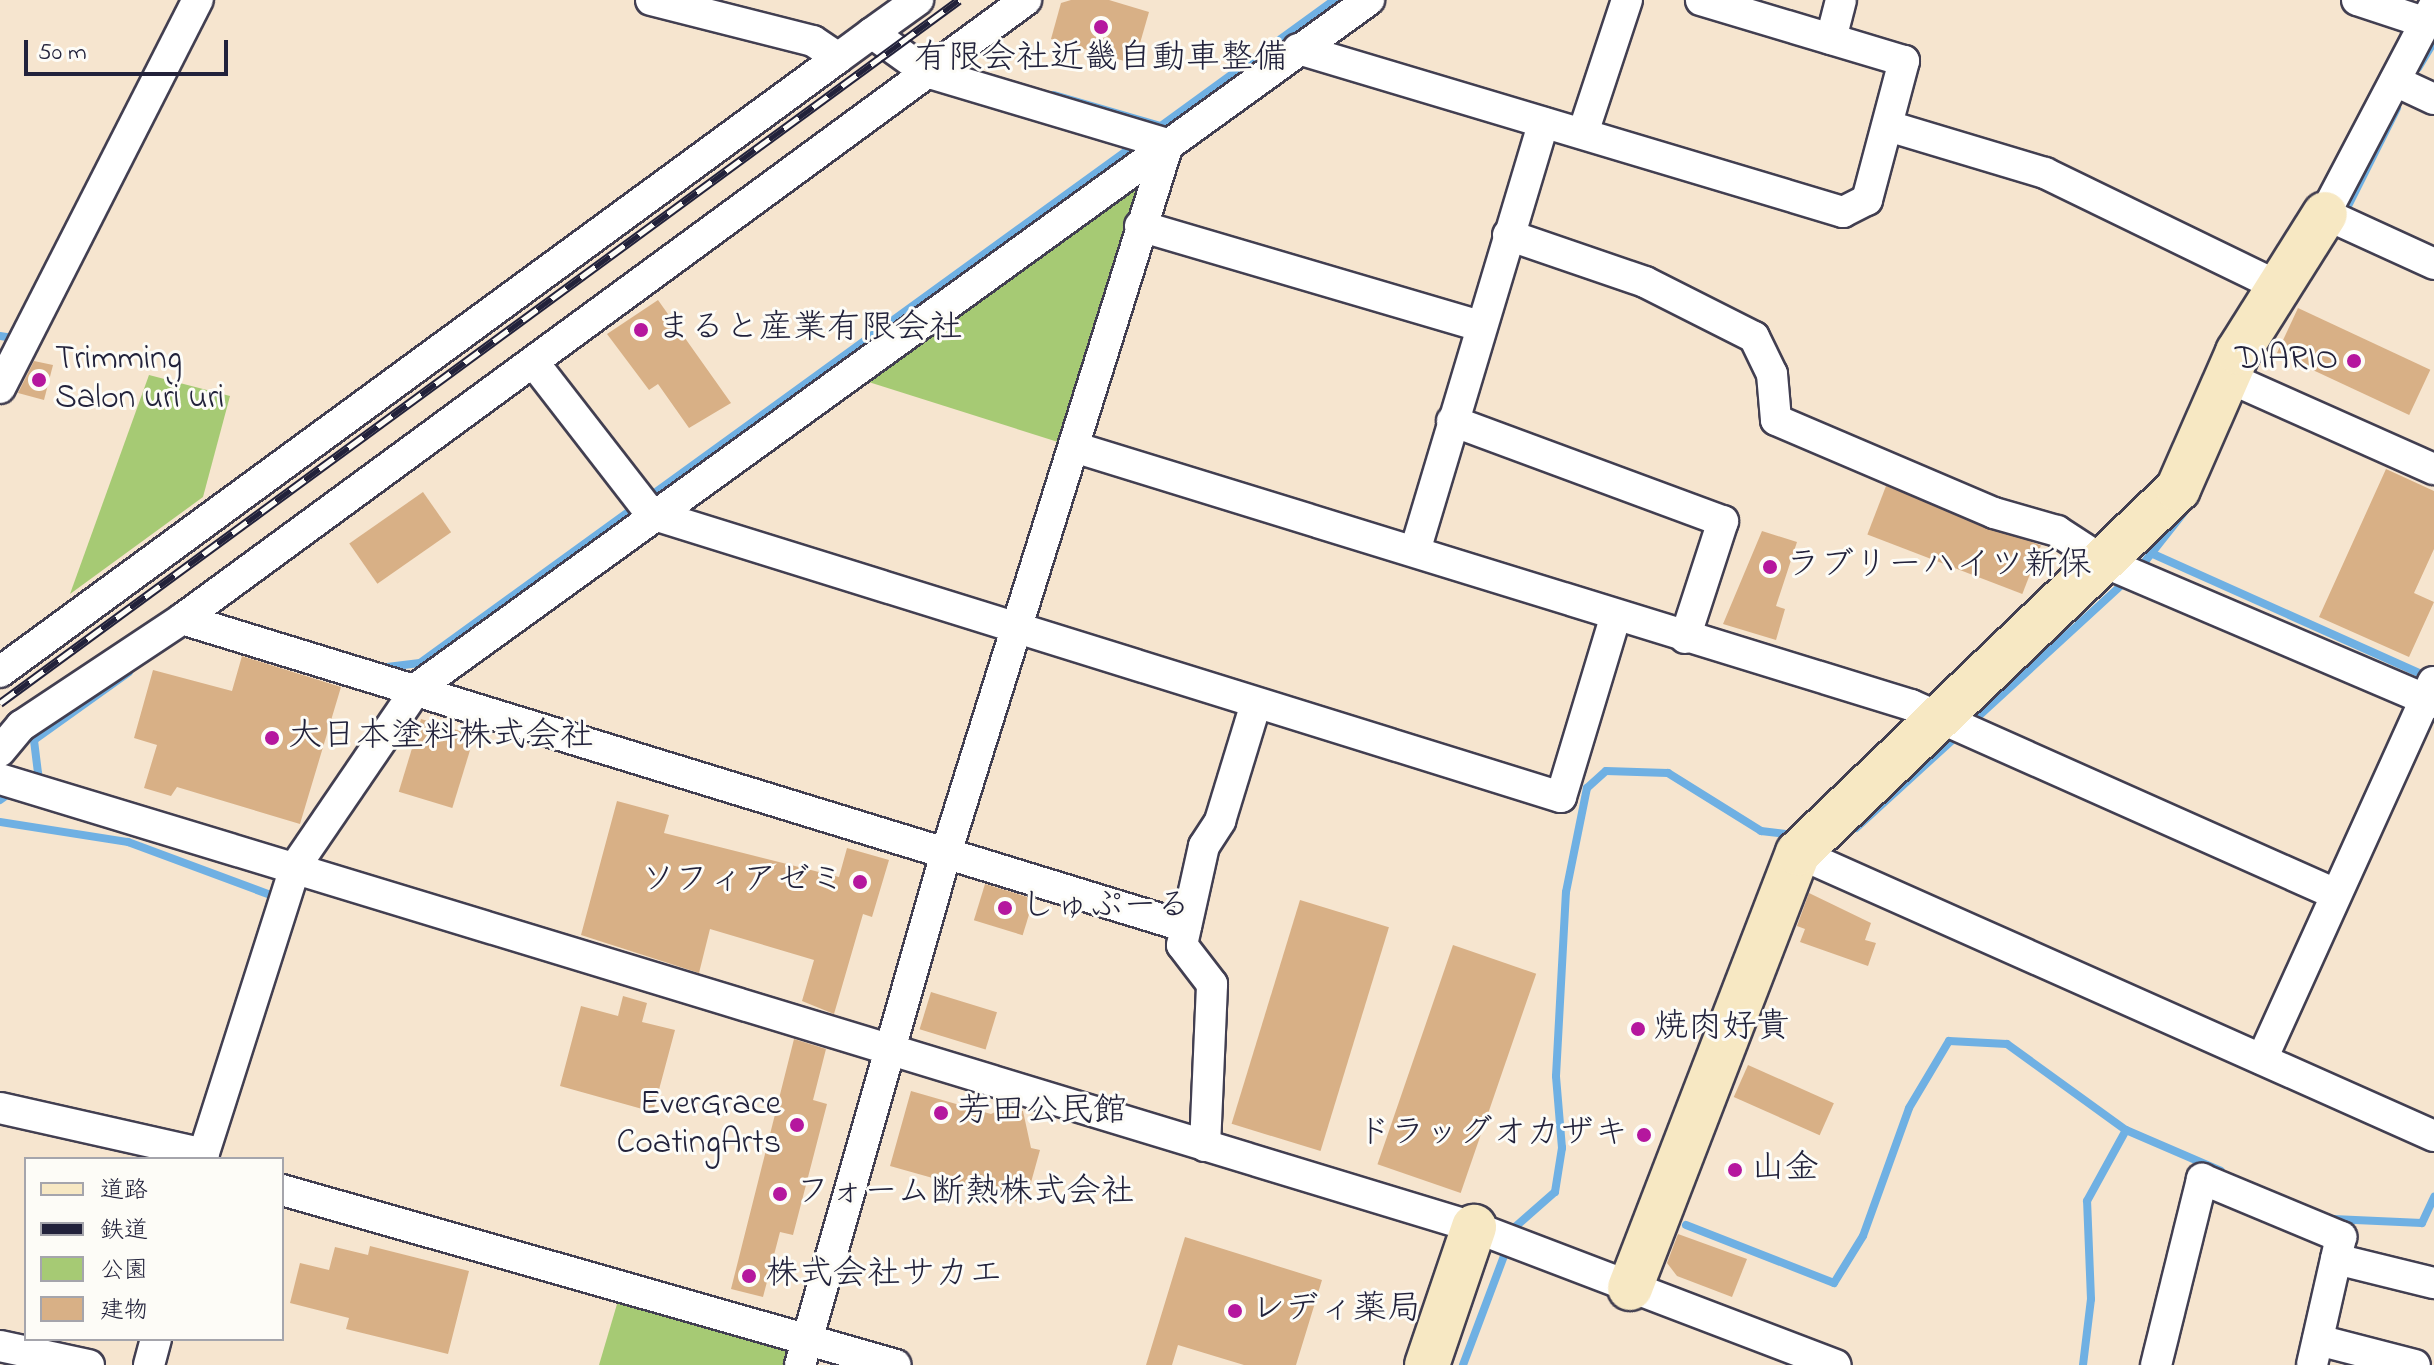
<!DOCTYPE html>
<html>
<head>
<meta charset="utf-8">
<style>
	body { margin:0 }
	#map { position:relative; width:2434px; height:1365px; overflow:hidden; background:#f6e5cf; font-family:"Indie Flower","Klee One",sans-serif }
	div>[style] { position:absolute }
	.green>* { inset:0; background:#a6ca74 }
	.stream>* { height:8px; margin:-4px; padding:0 4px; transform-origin:4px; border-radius:4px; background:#6fb0e3 }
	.building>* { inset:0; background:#d8b086; transform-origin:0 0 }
	.roads { filter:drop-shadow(2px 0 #423f51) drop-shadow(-2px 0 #423f51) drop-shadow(0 2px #423f51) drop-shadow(0 -2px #423f51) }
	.street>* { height:30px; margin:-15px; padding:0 15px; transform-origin:15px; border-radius:15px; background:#fff }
	.secondary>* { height:44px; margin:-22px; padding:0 22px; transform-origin:22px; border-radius:22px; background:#f7e8c3 }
	.rail>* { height:9px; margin-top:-4.5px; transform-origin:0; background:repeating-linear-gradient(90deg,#fdfcf7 0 18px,#22223b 0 36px); box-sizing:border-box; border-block:2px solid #22223b }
	.dots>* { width:22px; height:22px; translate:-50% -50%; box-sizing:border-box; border:4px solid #fdfcf7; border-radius:50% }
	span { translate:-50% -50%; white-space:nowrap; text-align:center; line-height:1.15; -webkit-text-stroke:6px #fdfcf7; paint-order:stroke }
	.poi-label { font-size:34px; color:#22223b }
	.left { translate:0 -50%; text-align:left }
	.right { translate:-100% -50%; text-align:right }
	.legend { position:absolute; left:24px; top:1157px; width:260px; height:184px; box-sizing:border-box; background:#fdfcf7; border:2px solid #a5a5ac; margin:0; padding:10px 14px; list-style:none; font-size:24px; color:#22223b }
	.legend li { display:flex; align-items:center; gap:16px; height:40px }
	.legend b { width:40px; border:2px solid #a5a5ac }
	.scale { position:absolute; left:24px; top:40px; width:204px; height:36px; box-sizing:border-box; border:4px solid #22223b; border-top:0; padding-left:10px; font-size:24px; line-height:28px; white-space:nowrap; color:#22223b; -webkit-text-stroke:6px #fdfcf7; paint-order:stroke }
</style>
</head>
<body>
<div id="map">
	<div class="green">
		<div style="clip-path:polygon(1131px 180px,1140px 185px,1058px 442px,856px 378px)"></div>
		<div style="clip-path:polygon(149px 375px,230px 396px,203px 497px,70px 594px)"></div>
		<div style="clip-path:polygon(620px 1294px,783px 1342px,790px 1365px,599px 1365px)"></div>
	</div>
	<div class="stream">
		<div style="left:2418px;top:68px;width:31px;rotate:-59deg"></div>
		<div style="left:1054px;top:95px;width:111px;rotate:16.2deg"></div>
		<div style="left:1154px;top:131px;width:223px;rotate:-36deg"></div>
		<div style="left:2342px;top:218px;width:123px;rotate:-63.4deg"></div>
		<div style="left:0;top:336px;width:13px;rotate:9deg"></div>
		<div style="left:2153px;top:554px;width:303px;rotate:24.1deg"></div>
		<div style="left:2139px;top:569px;width:74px;rotate:-51.6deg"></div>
		<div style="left:387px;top:667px;width:33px;rotate:-7deg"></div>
		<div style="left:420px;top:663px;width:884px;rotate:-35.94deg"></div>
		<div style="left:1971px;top:723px;width:214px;rotate:-42.5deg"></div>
		<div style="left:27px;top:780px;width:13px;rotate:-32deg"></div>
		<div style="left:38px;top:773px;width:33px;rotate:-97deg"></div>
		<div style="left:34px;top:740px;width:117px;rotate:-35.6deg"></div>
		<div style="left:0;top:800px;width:16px;rotate:-35deg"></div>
		<div style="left:0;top:822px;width:130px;rotate:8.9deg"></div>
		<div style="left:128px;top:842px;width:155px;rotate:20.4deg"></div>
		<div style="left:1856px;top:828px;width:138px;rotate:-42.4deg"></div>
		<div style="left:2333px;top:1219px;width:89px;rotate:2.6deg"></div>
		<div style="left:2422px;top:1223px;width:29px;rotate:-65deg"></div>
		<div style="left:1686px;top:1225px;width:159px;rotate:21.4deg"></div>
		<div style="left:1834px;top:1283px;width:55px;rotate:-58.3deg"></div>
		<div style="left:1863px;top:1236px;width:136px;rotate:-70.2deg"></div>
		<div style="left:1909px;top:1108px;width:78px;rotate:-59.2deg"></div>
		<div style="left:1949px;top:1041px;width:58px;rotate:3deg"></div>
		<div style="left:2007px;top:1044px;width:147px;rotate:35.9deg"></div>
		<div style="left:1463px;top:1365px;width:147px;rotate:-69.4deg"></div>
		<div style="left:1515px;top:1227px;width:53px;rotate:-41.2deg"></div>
		<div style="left:1555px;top:1192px;width:45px;rotate:-81deg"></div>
		<div style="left:1562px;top:1148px;width:72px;rotate:-94.8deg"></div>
		<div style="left:1556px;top:1076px;width:184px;rotate:-86.9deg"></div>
		<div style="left:1566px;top:892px;width:106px;rotate:-78.6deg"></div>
		<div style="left:1587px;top:788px;width:25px;rotate:-42deg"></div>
		<div style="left:1606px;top:771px;width:62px;rotate:1.8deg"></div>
		<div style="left:1668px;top:773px;width:110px;rotate:31.9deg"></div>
		<div style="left:1761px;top:831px;width:31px;rotate:7deg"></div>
		<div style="left:2083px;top:1365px;width:66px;rotate:-83.1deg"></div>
		<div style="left:2091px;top:1299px;width:98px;rotate:-92.3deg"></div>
		<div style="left:2087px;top:1201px;width:81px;rotate:-61.2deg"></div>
		<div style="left:2126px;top:1130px;width:103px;rotate:23.3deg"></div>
	</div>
	<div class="building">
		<div style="clip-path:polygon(1071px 0,1109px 0,1149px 12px,1134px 64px,1051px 39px,1061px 3px)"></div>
		<div style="clip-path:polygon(658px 300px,731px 403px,689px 428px,658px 384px,649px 390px,607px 334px)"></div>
		<div style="left:2298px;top:308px;width:146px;height:50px;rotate:25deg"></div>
		<div style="clip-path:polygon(34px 361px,53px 365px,44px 400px,18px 393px)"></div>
		<div style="clip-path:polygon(2386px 469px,2434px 491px,2434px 549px,2414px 593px,2434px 602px,2409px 657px,2319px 617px)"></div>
		<div style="left:1886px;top:486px;width:166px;height:52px;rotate:21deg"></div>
		<div style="left:423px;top:492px;width:49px;height:90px;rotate:55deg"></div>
		<div style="clip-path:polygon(1762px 531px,1797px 542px,1776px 606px,1785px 609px,1776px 640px,1723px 624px)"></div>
		<div style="clip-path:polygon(242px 656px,341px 687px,300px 824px,177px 787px,171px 796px,144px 788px,157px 745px,134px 738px,153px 670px,232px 691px)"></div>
		<div style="left:421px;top:719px;width:56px;height:76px;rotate:17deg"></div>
		<div style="clip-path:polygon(617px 801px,669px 815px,664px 833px,839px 877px,847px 848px,889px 860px,872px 917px,863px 914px,834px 1014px,802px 1001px,814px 960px,710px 929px,699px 973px,581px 935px)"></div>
		<div style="left:985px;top:884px;width:51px;height:38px;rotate:17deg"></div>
		<div style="clip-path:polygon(1809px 893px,1871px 923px,1865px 940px,1876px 943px,1868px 966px,1800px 942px,1805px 929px,1797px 926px)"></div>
		<div style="left:1300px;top:900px;width:93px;height:234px;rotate:17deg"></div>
		<div style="left:1453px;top:945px;width:88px;height:232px;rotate:19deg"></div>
		<div style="left:931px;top:992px;width:69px;height:39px;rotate:17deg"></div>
		<div style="clip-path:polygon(623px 996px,647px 1003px,642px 1022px,675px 1030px,653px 1112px,560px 1086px,581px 1006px,618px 1016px)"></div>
		<div style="clip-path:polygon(794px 1039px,826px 1049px,813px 1100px,827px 1104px,793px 1235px,780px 1232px,763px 1297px,731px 1289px)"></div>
		<div style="left:1748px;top:1065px;width:94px;height:35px;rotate:24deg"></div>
		<div style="clip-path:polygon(911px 1091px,991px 1114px,1005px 1107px,1023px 1111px,1031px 1148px,1040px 1150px,1025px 1204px,890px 1166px)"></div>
		<div style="clip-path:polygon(1678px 1234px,1747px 1259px,1732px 1297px,1677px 1276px,1667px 1263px)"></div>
		<div style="clip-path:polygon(1185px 1237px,1322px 1280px,1296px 1365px,1244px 1365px,1178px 1345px,1172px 1365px,1146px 1365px)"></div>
		<div style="clip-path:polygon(370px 1246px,469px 1271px,448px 1354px,346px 1329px,349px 1318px,290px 1303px,300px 1263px,329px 1270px,335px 1247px,368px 1255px)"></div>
	</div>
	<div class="roads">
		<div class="street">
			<div style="left:651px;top:0;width:167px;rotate:14.2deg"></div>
			<div style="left:813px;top:41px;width:30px;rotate:34deg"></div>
			<div style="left:838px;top:58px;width:42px;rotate:-36.3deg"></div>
			<div style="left:872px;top:33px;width:67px;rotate:35.8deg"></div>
			<div style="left:926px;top:72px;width:252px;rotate:16.6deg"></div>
			<div style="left:2357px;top:0;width:67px;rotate:18.2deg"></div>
			<div style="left:2434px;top:6px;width:235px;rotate:117.7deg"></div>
			<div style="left:2325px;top:214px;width:120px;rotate:24.6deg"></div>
			<div style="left:872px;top:33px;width:57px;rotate:-35.7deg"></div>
			<div style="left:1831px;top:39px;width:40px;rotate:-75.6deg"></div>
			<div style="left:1298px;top:49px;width:569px;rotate:16.65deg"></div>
			<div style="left:1843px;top:212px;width:27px;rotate:-27deg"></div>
			<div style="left:1867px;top:200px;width:144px;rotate:-75.1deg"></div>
			<div style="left:1904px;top:61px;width:212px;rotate:-163.3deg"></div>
			<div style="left:2395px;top:81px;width:43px;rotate:24.8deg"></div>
			<div style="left:1888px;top:126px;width:164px;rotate:16.7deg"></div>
			<div style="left:2045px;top:173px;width:259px;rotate:25.9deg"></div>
			<div style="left:1583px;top:133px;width:140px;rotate:-71.7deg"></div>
			<div style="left:1140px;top:226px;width:354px;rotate:16.4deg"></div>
			<div style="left:1508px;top:235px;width:145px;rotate:18.9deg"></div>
			<div style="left:1645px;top:282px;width:122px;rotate:26.8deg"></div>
			<div style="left:1754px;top:337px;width:41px;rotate:64.1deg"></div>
			<div style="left:1772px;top:374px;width:46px;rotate:85deg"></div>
			<div style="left:1776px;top:420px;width:237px;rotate:23.1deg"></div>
			<div style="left:1994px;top:513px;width:66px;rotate:15.9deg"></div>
			<div style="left:2057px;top:531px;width:59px;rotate:33.1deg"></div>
			<div style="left:2106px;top:563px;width:357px;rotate:23.1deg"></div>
			<div style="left:534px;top:363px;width:191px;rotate:52.2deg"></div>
			<div style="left:651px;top:514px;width:953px;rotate:17.28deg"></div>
			<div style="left:1561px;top:797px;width:190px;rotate:-73.2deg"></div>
			<div style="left:2227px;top:377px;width:227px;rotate:24deg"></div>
			<div style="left:0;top:388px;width:436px;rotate:-63deg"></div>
			<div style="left:1452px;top:421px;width:289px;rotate:20.3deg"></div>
			<div style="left:1723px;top:521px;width:123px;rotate:108deg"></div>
			<div style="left:1077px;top:448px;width:873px;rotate:17.13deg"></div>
			<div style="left:1911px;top:705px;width:464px;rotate:24deg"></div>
			<div style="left:1415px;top:551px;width:447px;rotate:-73.3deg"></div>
			<div style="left:182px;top:619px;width:1050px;rotate:17.05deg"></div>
			<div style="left:0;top:672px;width:1039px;rotate:-36.23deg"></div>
			<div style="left:0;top:751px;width:33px;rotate:-50deg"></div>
			<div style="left:21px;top:726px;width:193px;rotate:-33.6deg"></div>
			<div style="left:182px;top:619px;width:1047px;rotate:-36.26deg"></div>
			<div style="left:0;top:779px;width:1541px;rotate:16.91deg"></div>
			<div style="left:1474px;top:1227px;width:387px;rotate:20.9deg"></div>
			<div style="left:1798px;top:853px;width:696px;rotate:23.99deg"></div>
			<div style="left:2262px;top:1059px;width:414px;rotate:-65.6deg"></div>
			<div style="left:0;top:1108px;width:209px;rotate:12.7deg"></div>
			<div style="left:1205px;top:1146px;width:162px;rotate:-87.5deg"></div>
			<div style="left:1212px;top:984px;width:49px;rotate:-127.6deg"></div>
			<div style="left:1182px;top:945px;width:101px;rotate:-77.5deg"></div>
			<div style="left:1204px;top:846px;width:30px;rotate:-57deg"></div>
			<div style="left:1220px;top:821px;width:123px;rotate:-73deg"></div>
			<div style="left:202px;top:1159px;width:306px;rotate:-72.3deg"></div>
			<div style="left:295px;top:867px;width:217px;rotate:-55.7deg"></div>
			<div style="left:417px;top:688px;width:1175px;rotate:-35.86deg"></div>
			<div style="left:282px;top:1190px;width:638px;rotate:15.91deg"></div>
			<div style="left:2336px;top:1259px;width:101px;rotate:13.8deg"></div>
			<div style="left:2318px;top:1340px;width:100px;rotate:14.5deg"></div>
			<div style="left:0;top:1346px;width:91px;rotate:12.1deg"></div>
			<div style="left:149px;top:1365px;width:27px;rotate:-75deg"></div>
			<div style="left:800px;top:1365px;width:532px;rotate:-74.08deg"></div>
			<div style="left:946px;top:853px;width:743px;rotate:-72.61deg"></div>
			<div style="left:2156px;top:1365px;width:192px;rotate:-76.1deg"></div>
			<div style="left:2202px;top:1179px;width:151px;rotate:22.6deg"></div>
			<div style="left:2341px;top:1237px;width:131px;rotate:102.8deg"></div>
		</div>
		<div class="secondary">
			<div style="left:1630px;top:1288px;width:466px;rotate:-68.9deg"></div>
			<div style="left:1798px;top:853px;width:526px;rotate:-43.77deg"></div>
			<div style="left:2178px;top:489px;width:150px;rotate:-66.3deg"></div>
			<div style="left:2238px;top:352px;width:163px;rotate:-57.8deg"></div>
			<div style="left:1427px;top:1365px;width:146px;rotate:-71.2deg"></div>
		</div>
	</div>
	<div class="rail">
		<div style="left:0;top:703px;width:1189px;rotate:-36.24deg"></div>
	</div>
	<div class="dots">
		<div style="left:1101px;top:27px;background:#b5179e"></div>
		<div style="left:641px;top:330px;background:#b5179e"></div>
		<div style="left:2354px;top:361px;background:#b5179e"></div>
		<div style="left:39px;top:380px;background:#b5179e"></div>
		<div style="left:1770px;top:567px;background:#b5179e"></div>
		<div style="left:272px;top:738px;background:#b5179e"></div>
		<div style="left:860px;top:882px;background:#b5179e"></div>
		<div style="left:1005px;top:908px;background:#b5179e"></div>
		<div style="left:1638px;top:1029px;background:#b5179e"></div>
		<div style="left:941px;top:1113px;background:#b5179e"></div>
		<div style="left:797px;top:1125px;background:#b5179e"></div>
		<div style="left:1644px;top:1135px;background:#b5179e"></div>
		<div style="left:1735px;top:1170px;background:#b5179e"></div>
		<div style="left:780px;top:1194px;background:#b5179e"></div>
		<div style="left:749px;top:1276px;background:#b5179e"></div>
		<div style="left:1235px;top:1311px;background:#b5179e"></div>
	</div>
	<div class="poi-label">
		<span style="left:1101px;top:60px">有限会社近畿自動車整備</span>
		<span class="left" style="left:657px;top:330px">まると産業有限会社</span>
		<span class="left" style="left:55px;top:380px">Trimming<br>Salon uri uri</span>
		<span class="right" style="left:2338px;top:361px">DIARIO</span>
		<span class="left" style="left:1786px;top:567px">ラブリーハイツ新保</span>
		<span class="left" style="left:288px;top:738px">大日本塗料株式会社</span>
		<span class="right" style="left:844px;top:882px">ソフィアゼミ</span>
		<span class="left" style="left:1021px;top:908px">しゅぷーる</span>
		<span class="left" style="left:1654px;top:1029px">焼肉好貴</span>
		<span class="right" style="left:781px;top:1125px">EverGrace<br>CoatingArts</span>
		<span class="left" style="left:957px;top:1113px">芳田公民館</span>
		<span class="right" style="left:1628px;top:1135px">ドラッグオカザキ</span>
		<span class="left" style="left:1751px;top:1170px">山金</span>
		<span class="left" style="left:796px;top:1194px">フォーム断熱株式会社</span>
		<span class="left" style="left:765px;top:1276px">株式会社サカエ</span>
		<span class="left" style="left:1251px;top:1311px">レディ薬局</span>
	</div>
	<ul class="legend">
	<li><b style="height:10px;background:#f7e8c3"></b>道路</li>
	<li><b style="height:10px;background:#22223b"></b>鉄道</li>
	<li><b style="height:22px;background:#a6ca74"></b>公園</li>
	<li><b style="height:22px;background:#d8b086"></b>建物</li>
	</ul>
	<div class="scale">50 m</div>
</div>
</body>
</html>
